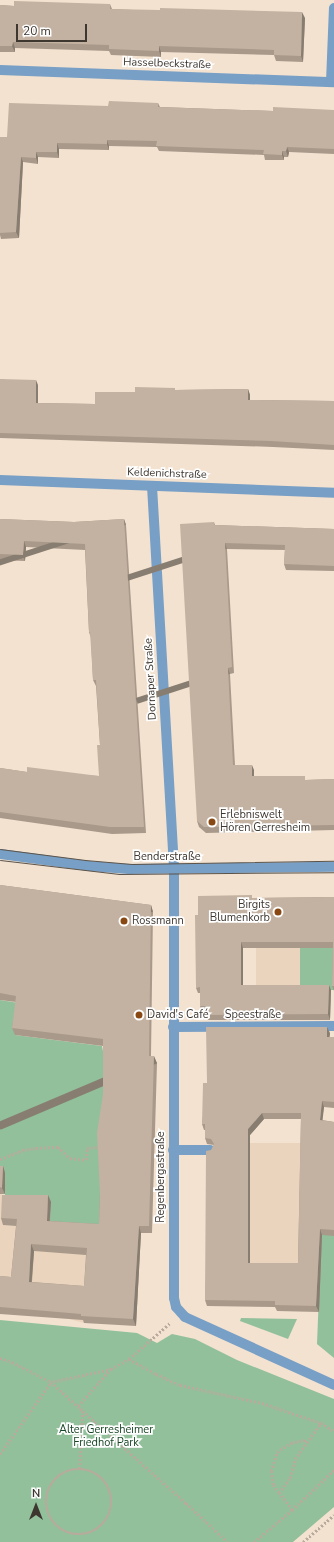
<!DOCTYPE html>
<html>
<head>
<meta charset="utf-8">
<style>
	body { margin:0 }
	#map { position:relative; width:334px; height:1542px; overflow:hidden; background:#f3e2d0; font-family:"Nunito Sans",sans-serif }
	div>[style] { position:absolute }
	.built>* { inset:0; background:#ebd4bd }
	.green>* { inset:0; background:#92c09b; transform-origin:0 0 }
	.path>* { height:2.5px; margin-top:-1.25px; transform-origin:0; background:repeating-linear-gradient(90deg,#b8aa9c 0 2px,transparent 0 4px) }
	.path>.ring { margin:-1.25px; padding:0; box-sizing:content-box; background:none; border:2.5px solid #b8aa9c; border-radius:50% }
	.service>* { height:10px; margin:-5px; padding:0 5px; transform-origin:5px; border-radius:5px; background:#789fc5 }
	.minor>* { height:10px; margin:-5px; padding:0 5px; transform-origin:5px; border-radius:5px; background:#789fc5 }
	.tertiary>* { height:10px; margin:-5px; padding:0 5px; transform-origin:5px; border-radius:5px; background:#789fc5 }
	.tram>* { height:1px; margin:-0.5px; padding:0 0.5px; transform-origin:0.5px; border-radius:0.5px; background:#5c544b }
	.wall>* { inset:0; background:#a8998a }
	.shaded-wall>* { inset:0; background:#887d71; transform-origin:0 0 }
	.building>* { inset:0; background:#c3b2a1 }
	.dots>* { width:11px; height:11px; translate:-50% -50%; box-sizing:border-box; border:2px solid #fff; border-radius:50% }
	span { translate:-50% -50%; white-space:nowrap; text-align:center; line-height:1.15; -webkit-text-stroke:3.5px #fff; paint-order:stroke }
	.street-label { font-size:11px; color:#3e3730 }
	.poi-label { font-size:11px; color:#3e3730 }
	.left { translate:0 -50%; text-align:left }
	.right { translate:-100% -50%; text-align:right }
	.park-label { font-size:11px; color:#184625 }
	.north { position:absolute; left:16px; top:1486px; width:40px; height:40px; -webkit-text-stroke:3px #fff; paint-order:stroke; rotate:0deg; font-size:11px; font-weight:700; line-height:16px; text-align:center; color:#3e3730 }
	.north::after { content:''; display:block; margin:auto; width:14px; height:18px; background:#3e3730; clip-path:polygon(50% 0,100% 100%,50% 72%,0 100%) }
	.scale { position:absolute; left:16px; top:24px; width:71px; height:18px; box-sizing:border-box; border:2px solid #3e3730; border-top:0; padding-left:5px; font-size:12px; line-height:14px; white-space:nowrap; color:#3e3730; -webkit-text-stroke:3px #fff; paint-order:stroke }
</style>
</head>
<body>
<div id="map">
	<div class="built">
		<div style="clip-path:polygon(256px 948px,300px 948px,300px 1012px,256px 990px)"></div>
		<div style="clip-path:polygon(246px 1143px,302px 1143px,320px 1251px,320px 1270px,246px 1270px,246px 1185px,250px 1185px,250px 1157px)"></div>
		<div style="clip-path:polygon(0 1194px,5px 1195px,3px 1225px,91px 1231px,84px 1323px,69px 1319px,0 1283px)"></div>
	</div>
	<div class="green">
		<div style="left:300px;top:948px;width:34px;height:42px"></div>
		<div style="clip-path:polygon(0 1000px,19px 1003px,15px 1035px,102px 1046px,105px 1062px,108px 1232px,49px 1228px,5px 1202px,5px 1173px,0 1173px)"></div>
		<div style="clip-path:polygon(325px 1142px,334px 1142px,334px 1358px,317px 1344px)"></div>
		<div style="clip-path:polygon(241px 1318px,297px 1319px,288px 1339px,240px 1321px)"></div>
		<div style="clip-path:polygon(0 1320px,137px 1333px,157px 1343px,172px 1334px,195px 1339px,237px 1360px,334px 1399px,334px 1507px,293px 1542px,0 1542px)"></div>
	</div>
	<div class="path">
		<div style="left:0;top:1159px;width:25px;rotate:-21deg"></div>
		<div style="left:23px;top:1150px;width:13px;rotate:-9deg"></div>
		<div style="left:36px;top:1148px;width:22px;rotate:-3deg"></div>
		<div style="left:58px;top:1147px;width:16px;rotate:43deg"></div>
		<div style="left:70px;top:1158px;width:16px;rotate:7deg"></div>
		<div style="left:86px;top:1160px;width:12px;rotate:-85deg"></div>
		<div style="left:87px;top:1148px;width:12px;rotate:-5deg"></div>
		<div style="left:0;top:1358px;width:13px;rotate:18deg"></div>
		<div style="left:12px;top:1362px;width:44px;rotate:27.1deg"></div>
		<div style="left:51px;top:1382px;width:36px;rotate:42deg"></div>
		<div style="left:78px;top:1406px;width:50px;rotate:-48.3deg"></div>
		<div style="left:111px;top:1369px;width:21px;rotate:-29deg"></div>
		<div style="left:129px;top:1359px;width:55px;rotate:-41.3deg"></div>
		<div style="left:129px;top:1359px;width:31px;rotate:29deg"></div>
		<div style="left:156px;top:1374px;width:26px;rotate:25deg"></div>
		<div style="left:180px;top:1385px;width:84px;rotate:12.4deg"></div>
		<div style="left:262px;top:1403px;width:62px;rotate:18.7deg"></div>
		<div style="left:321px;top:1423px;width:15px;rotate:32deg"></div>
		<div style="left:78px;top:1406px;width:7px;rotate:45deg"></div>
		<div style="left:83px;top:1411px;width:57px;rotate:93deg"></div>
		<div style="left:83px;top:1411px;width:138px;rotate:41.8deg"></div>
		<div style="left:186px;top:1503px;width:57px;rotate:42.9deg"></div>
		<div style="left:0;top:1454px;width:88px;rotate:-54.7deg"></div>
		<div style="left:51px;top:1382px;width:61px;rotate:-12.2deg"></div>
		<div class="ring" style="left:46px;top:1469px;width:63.5px;height:63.5px"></div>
		<div style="left:279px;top:1493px;width:10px;rotate:-127deg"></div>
		<div style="left:273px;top:1485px;width:14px;rotate:-98deg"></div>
		<div style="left:271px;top:1471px;width:20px;rotate:-72deg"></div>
		<div style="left:277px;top:1452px;width:17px;rotate:-33deg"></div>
		<div style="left:291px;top:1443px;width:13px;rotate:-13deg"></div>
		<div style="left:304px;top:1440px;width:4px;rotate:34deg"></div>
		<div style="left:292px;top:1510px;width:21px;rotate:-127deg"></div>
		<div style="left:279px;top:1493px;width:19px;rotate:-54deg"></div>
		<div style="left:290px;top:1478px;width:20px;rotate:-75deg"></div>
		<div style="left:295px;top:1459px;width:44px;rotate:-54.2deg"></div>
		<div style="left:254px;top:1542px;width:50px;rotate:-40.1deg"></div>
		<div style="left:292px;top:1510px;width:58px;rotate:-43.6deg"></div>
		<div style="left:303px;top:1542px;width:41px;rotate:-41.1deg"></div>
	</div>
	<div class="service">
		<div style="left:173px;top:1150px;width:37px"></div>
	</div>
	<div class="minor">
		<div style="left:0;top:70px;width:334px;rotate:2.1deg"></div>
		<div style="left:331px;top:82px;width:74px;rotate:-87.7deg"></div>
		<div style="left:0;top:480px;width:334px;rotate:2.2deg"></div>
		<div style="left:152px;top:486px;width:385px;rotate:86.7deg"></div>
		<div style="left:174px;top:870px;width:428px;rotate:90deg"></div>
		<div style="left:174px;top:1298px;width:9px;rotate:77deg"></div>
		<div style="left:176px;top:1307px;width:13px;rotate:48deg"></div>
		<div style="left:185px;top:1317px;width:164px;rotate:24.5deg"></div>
		<div style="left:173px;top:1027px;width:161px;rotate:-0.4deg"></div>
	</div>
	<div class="tertiary">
		<div style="left:0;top:854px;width:90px;rotate:7.7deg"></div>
		<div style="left:89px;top:866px;width:40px;rotate:4.3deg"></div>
		<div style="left:129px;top:869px;width:205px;rotate:-0.6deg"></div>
	</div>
	<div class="tram">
		<div style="left:0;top:849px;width:86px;rotate:7.4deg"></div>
		<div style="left:85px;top:860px;width:47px;rotate:4.9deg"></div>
		<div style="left:132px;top:864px;width:202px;rotate:-0.9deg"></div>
		<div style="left:0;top:860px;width:120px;rotate:6.7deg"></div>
		<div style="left:119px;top:874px;width:215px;rotate:-0.5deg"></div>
	</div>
	<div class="wall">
		<div style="clip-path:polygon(110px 4px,112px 9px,305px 18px,303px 62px,276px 61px,274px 55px,161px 52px,161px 57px,111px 55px,109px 51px,15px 48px,15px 52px,0 52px,0 5px,14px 6px)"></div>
		<div style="clip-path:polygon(158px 103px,160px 107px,273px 111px,334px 110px,334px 154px,289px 152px,288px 157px,284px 157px,284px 160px,265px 160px,264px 155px,159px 151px,157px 147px,109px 146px,109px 150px,59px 149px,59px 158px,38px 157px,38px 164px,23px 162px,19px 238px,1px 239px,0 235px,0 137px,7px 137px,108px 106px)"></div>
		<div style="clip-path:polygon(0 379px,38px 385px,38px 403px,95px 404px,135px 392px,175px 390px,248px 389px,250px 395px,250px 400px,334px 401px,334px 450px,273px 447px,0 438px)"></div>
		<div style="clip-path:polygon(0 519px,74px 522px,124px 519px,126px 525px,146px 833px,112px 834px,0 818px,0 768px,27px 772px,99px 776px,100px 745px,96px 686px,93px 680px,91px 638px,89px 632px,85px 550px,26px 547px,25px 561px,0 560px)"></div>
		<div style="clip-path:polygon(214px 522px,215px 525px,334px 529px,334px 571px,286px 570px,284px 564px,285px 550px,227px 549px,234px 673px,230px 674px,235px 765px,254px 770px,254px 776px,306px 780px,334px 779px,334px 830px,206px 833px,199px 827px,197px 821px)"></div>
		<div style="clip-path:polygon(evenodd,0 885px,151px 905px,153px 912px,151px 1056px,157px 1063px,152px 1233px,141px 1233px,136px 1326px,84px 1323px,83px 1320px,0 1314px,0 1276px,11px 1277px,16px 1226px,3px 1225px,1px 1218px,48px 1195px,51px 1202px,50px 1221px,99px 1224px,103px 1094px,103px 1046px,15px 1035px,12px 1028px,16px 1002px,0 1000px,0 885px,34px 1251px,86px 1255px,84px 1286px,32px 1282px,34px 1251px)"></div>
		<div style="clip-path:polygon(334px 897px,334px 991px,332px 986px,333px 948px,243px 948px,243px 985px,331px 990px,330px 1020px,208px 1020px,206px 1015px,206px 1012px,202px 1012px,200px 1006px,200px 993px,198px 993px,196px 988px,253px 898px)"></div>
		<div style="clip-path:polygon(evenodd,330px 1033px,329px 1037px,334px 1037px,334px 1108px,324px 1107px,322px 1120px,334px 1122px,334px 1236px,322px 1235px,319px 1312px,277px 1311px,275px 1307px,207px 1306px,205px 1300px,211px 1150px,214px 1145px,207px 1144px,205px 1138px,205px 1130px,204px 1130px,202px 1124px,207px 1083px,330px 1033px,264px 1119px,301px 1119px,298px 1263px,250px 1263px,250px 1135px,264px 1119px)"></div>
		<div style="clip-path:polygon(0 1166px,3px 1166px,5px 1173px,5px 1194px,0 1194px)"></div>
	</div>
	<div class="shaded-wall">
		<div style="clip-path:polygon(302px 12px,305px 18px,303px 62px,301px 56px)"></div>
		<div style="clip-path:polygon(13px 42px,15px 48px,15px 52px,12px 46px)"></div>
		<div style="clip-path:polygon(159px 46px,161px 52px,161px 57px,159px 51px)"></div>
		<div style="clip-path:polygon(107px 140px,109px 146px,109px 150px,107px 144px)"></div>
		<div style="clip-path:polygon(57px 143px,59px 149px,59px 158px,57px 152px)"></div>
		<div style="clip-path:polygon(287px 147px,289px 152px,288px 157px,286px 151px)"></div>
		<div style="clip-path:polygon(282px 151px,284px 157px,284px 160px,282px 155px)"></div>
		<div style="clip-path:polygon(36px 152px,38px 157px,38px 164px,36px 158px)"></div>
		<div style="clip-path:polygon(21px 157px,23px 162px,19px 238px,16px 232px)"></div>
		<div style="clip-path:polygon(36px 380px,38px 385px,38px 408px,36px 403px)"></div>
		<div style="clip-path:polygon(248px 389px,250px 395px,250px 406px,248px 400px)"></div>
		<div style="left:124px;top:519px;width:6px;height:309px;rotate:72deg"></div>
		<div style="clip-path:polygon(24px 541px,26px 547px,25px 561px,23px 555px)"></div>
		<div style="left:225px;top:543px;width:6px;height:124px;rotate:72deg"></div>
		<div style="left:228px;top:668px;width:6px;height:97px;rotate:72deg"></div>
		<div style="clip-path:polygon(252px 765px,254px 770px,254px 782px,252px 776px)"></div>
		<div style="left:151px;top:905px;width:7px;height:151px;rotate:74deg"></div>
		<div style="clip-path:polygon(241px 942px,243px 948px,243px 990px,241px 985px)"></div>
		<div style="clip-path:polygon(329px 985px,331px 990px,330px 1020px,328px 1014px)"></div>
		<div style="clip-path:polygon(327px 1027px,330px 1033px,329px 1043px,327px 1037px)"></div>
		<div style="left:154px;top:1056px;width:8px;height:170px;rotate:67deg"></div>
		<div style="clip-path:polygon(322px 1101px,324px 1107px,322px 1125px,320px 1120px)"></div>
		<div style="clip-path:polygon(262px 1113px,264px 1119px,250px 1135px,250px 1269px,248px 1263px,248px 1129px)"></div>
		<div style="clip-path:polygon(3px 1166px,5px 1173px,5px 1194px,2px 1188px)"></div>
		<div style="clip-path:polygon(48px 1195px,51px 1202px,49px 1228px,47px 1221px)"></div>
		<div style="clip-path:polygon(139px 1226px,141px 1233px,136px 1326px,133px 1319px)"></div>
		<div style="clip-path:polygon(320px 1229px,322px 1235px,319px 1312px,316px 1306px)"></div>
		<div style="clip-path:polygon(31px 1244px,34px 1251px,31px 1289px,29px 1282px)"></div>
	</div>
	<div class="building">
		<div style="clip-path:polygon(14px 1px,110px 4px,110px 9px,160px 10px,160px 8px,302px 12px,301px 56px,274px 55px,274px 50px,159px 46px,159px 51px,109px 49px,109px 45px,13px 42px,12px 46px,0 46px,0 5px,14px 6px)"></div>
		<div style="clip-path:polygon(109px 101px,158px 103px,158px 107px,273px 111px,273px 107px,334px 110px,334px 149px,287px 147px,286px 151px,282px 151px,282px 155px,263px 154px,264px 150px,156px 146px,157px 141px,107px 140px,107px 144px,57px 143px,57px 152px,36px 152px,36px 158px,21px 157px,16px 232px,0 233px,0 137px,7px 137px,9px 103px,108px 106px)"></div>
		<div style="clip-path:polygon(0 379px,36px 380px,36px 403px,95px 404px,95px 392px,135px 392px,135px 387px,175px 388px,175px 390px,248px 389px,248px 400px,334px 401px,334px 445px,271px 441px,0 433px)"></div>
		<div style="clip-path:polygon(0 519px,74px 522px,124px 519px,144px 827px,110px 827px,0 812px,0 768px,27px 772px,27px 767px,99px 776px,97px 745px,100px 745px,96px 680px,93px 680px,90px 632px,89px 632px,85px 544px,24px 541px,23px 555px,0 554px)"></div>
		<div style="clip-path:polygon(214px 522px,214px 525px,334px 529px,334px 566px,284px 564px,285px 545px,225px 543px,232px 667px,228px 668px,233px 765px,252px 765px,252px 776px,305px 776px,305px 780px,334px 779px,334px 825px,204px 827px,197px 821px,180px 524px)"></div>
		<div style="clip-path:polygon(evenodd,0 885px,151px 905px,149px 1056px,154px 1056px,149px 1226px,139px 1226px,133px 1319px,81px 1316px,81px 1314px,0 1307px,0 1276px,11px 1277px,17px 1219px,1px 1218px,2px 1195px,48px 1195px,47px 1221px,99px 1224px,100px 1194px,97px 1133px,103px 1094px,103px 1039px,12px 1028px,16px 996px,0 993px,0 885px,31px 1244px,87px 1248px,84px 1286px,29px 1282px,31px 1244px)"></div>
		<div style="clip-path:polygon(252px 895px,252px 898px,334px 897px,334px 986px,332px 986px,333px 942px,241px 942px,241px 985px,329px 985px,328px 1014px,206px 1015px,206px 1006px,200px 1006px,200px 987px,196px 988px,195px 915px,198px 915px,198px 896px)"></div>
		<div style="clip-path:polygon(evenodd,206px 1027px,327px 1027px,327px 1037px,334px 1037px,334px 1102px,322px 1101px,320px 1120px,334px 1122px,334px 1230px,320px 1229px,316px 1306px,275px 1305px,275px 1301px,205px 1300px,206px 1151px,211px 1150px,214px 1144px,211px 1139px,205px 1138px,205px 1124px,202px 1124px,203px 1083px,207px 1083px,206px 1027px,262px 1113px,301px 1113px,298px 1263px,248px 1263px,248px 1129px,262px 1113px)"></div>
		<div style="clip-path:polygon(0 1166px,3px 1166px,2px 1188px,0 1187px)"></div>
	</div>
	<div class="dots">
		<div style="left:212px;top:822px;background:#894812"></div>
		<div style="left:278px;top:912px;background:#894812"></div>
		<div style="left:124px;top:921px;background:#894812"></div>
		<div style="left:139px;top:1015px;background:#894812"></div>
	</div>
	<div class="street-label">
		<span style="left:167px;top:64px;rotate:2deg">Hasselbeckstraße</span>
		<span style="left:167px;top:474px;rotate:2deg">Keldenichstraße</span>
		<span style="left:151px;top:679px;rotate:-93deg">Dornaper Straße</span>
		<span style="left:167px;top:857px">Benderstraße</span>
		<span style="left:253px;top:1015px">Speestraße</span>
		<span style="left:161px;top:1177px;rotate:-90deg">Regenbergastraße</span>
	</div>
	<div class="poi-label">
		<span class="left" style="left:220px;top:822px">Erlebniswelt<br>Hören Gerresheim</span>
		<span class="right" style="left:270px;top:912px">Birgits<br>Blumenkorb</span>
		<span class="left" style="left:132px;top:921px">Rossmann</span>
		<span class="left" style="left:147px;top:1015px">David's Café</span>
	</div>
	<div class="park-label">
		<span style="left:106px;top:1437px">Alter Gerresheimer<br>Friedhof Park</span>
	</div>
	<div class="north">N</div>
	<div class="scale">20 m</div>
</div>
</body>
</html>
